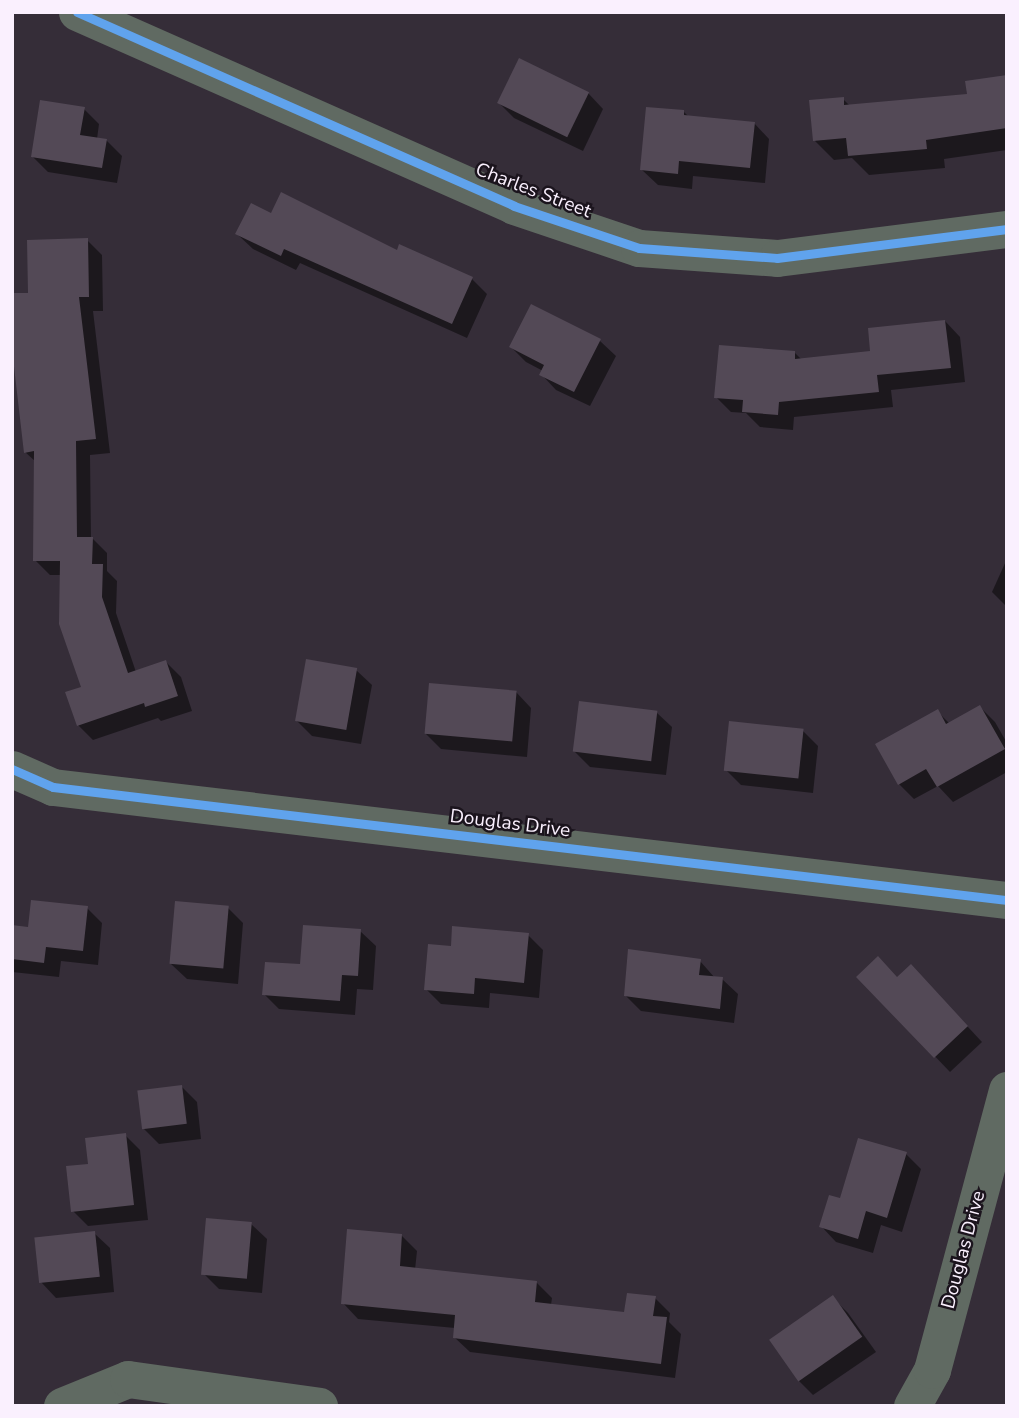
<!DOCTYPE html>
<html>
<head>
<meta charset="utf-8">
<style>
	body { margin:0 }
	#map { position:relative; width:1019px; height:1418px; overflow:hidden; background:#352d38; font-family:"Nunito Sans",sans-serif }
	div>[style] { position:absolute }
	.shadow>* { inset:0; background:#0007 }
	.building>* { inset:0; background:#534956; transform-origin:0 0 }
	.minor>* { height:37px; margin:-18.5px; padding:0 18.5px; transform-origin:18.5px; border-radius:18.5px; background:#606a62 }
	.cycleway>* { height:9px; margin:-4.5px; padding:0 4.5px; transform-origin:4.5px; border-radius:4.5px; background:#60a3ed }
	span { translate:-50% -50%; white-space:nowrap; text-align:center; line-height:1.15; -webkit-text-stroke:5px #1b141d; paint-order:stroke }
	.street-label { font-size:19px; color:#faf0fe }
	.frame { position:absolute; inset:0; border:14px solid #faf0fe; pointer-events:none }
</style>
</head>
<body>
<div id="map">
	<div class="shadow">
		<div style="clip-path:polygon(1007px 77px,1007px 150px,944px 159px,945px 168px,869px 175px,852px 158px,834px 160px,815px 141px,843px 99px,851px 107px,969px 96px)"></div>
		<div style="clip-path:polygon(588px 93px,603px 109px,583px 151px,514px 118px,499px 103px)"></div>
		<div style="clip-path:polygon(84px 109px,99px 124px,97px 139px,106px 140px,122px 156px,117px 183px,48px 172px,33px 157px)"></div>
		<div style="clip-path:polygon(683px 111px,689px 117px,754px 123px,769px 139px,765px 183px,693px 176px,692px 189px,658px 185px,642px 170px)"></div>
		<div style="clip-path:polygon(272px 215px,398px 252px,472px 279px,487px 294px,467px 338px,300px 263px,296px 270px,253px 249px,237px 234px)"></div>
		<div style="clip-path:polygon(87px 240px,102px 255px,103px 311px,93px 311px,110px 453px,90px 455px,91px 537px,107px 553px,107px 571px,117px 581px,116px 613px,136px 672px,166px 662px,181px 677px,192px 711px,161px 721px,158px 718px,93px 740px,78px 725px,84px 688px,62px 575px,50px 575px,35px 560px,36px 462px,25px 452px,30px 294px)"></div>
		<div style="clip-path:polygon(532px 306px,600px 341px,616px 356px,590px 406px,556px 390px,541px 374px,543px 371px,526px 362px,511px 347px)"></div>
		<div style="clip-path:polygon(945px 321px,960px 337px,965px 382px,891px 390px,893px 407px,794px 417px,793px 430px,760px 427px,746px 413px,731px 412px,716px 397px,794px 352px,802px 360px,872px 352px)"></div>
		<div style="clip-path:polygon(1006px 561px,1007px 562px,1007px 607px,992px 592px)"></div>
		<div style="clip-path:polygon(356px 670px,372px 685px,361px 744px,312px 736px,297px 721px)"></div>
		<div style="clip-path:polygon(516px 692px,531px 708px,527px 757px,441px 749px,426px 734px)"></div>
		<div style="clip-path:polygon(980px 707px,995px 722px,1007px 743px,1007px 772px,953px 802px,938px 786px,914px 799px,899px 784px,937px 711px,950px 724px)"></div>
		<div style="clip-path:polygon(656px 712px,672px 727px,666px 775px,590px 767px,575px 752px)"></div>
		<div style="clip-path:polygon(803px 731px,818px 746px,813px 793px,741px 785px,726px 770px)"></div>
		<div style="clip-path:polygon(87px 908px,102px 923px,98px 965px,61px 961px,59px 977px,12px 972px,12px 927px,29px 929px)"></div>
		<div style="clip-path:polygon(228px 908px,243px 923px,238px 984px,187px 979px,171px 964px)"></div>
		<div style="clip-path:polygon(360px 931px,376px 946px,373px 990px,357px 989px,355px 1015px,279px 1009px,264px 994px)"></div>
		<div style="clip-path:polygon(528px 935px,543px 950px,539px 998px,490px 993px,489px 1008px,441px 1004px,426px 989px,452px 948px)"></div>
		<div style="clip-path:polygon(630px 951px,700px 961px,715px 978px,722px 979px,738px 994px,734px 1023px,641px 1011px,626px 996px)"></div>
		<div style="clip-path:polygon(859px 977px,926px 982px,982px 1042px,950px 1072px)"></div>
		<div style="clip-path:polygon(182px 1087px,197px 1102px,201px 1139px,159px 1144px,143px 1128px)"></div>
		<div style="clip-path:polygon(125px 1135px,140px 1150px,148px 1220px,88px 1226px,73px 1211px,89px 1165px)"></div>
		<div style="clip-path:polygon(906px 1154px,921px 1169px,902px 1232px,881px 1225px,873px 1253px,836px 1242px,821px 1226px,841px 1200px)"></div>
		<div style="clip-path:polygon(251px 1224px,267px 1239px,262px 1293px,219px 1289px,204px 1274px)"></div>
		<div style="clip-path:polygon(94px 1233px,110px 1248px,114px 1292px,56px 1298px,41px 1282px)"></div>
		<div style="clip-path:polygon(401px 1235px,417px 1251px,415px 1270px,537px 1283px,552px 1298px,551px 1305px,626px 1314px,655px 1298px,670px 1313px,669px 1322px,681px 1334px,675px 1378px,470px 1352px,454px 1337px,455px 1328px,358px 1319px,343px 1303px)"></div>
		<div style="clip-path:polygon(833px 1298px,848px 1313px,876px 1352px,813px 1395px,798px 1380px)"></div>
	</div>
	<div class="building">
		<div style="left:519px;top:58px;width:78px;height:50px;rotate:26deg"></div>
		<div style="clip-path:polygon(1007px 75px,1007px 128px,926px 140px,927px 149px,848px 156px,846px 138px,813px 141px,809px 100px,844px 97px,844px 105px,967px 94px,965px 81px)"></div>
		<div style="clip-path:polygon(40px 100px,85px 107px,80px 135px,107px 139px,102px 168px,31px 157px)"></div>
		<div style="clip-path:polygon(646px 107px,684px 110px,684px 115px,755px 122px,750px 168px,679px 161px,678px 174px,640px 170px)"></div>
		<div style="clip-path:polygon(281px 192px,397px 250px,399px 244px,473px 277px,452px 324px,284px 249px,281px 256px,235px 234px,251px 203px,271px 213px)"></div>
		<div style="clip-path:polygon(88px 238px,89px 297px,79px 297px,96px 439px,76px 441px,77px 537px,93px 537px,92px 564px,103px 564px,102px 597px,128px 673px,166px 660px,178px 696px,145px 707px,144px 703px,77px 726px,65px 692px,81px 687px,59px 624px,60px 561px,33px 561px,34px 451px,24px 453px,13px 358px,12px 293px,28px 293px,27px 240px)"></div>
		<div style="clip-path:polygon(531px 304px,601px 339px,574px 392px,539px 375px,544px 365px,509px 347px)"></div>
		<div style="clip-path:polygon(945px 320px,951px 368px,877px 375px,879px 392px,779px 402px,778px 415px,742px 412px,743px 400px,714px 398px,719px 345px,795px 351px,795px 359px,870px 351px,868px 328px)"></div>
		<div style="left:306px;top:659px;width:52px;height:63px;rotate:10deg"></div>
		<div style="left:429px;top:683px;width:88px;height:51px;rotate:5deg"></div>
		<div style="left:579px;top:701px;width:79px;height:51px;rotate:7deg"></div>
		<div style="clip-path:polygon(980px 705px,1005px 749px,937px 787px,926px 769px,898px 785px,875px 744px,938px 709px,946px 724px)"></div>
		<div style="left:729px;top:721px;width:75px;height:50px;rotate:6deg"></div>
		<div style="clip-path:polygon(31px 900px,88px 906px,83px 951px,46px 947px,44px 963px,12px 959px,12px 925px,28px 927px)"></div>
		<div style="left:175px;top:901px;width:54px;height:63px;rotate:5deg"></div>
		<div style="clip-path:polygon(303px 925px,361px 929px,358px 976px,342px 975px,340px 1001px,262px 995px,265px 962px,300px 964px)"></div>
		<div style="clip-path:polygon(452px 926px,529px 933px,524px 983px,475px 978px,474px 994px,424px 990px,428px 944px,451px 946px)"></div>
		<div style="clip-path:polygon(628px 949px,701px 959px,699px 975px,723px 977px,720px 1009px,624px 996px)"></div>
		<div style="clip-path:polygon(878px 956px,897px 977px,911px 964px,968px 1026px,934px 1058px,856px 977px)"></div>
		<div style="left:182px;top:1085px;width:39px;height:45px;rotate:83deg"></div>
		<div style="clip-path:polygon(126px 1133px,134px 1205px,71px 1212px,66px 1166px,88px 1164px,85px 1138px)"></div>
		<div style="clip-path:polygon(858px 1138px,907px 1152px,887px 1218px,866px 1211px,858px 1239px,819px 1227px,829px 1195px,840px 1198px)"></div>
		<div style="left:206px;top:1218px;width:46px;height:57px;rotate:5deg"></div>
		<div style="clip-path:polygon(347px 1229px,402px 1234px,400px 1266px,537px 1281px,535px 1302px,624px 1312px,627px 1293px,656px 1296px,653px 1316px,667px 1317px,661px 1364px,453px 1338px,455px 1315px,341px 1304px)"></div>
		<div style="left:95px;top:1231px;width:46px;height:61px;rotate:84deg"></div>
		<div style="left:833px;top:1295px;width:51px;height:78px;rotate:55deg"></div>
	</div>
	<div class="minor">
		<div style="left:77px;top:12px;width:478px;rotate:23.9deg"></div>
		<div style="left:514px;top:206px;width:132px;rotate:18.6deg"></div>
		<div style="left:639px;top:248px;width:138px;rotate:4.1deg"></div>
		<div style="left:777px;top:258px;width:232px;rotate:-7.2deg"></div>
		<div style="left:12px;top:769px;width:45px;rotate:23.7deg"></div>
		<div style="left:53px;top:787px;width:961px;rotate:6.76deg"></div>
		<div style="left:62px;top:1406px;width:71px;rotate:-22.2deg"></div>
		<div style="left:128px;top:1379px;width:193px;rotate:8deg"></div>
		<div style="left:912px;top:1406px;width:41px;rotate:-60.9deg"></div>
		<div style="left:932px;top:1370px;width:290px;rotate:-75deg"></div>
	</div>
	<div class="cycleway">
		<div style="left:77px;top:12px;width:478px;rotate:23.9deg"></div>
		<div style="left:514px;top:206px;width:132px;rotate:18.6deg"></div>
		<div style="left:639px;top:248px;width:138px;rotate:4.1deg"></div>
		<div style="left:777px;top:258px;width:232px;rotate:-7.2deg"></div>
		<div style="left:12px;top:769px;width:45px;rotate:23.7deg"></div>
		<div style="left:53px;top:787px;width:961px;rotate:6.76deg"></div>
	</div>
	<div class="street-label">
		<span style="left:533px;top:191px;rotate:21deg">Charles Street</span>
		<span style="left:510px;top:824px;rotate:7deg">Douglas Drive</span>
		<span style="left:964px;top:1250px;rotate:-75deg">Douglas Drive</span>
	</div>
	<div class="frame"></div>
</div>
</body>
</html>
